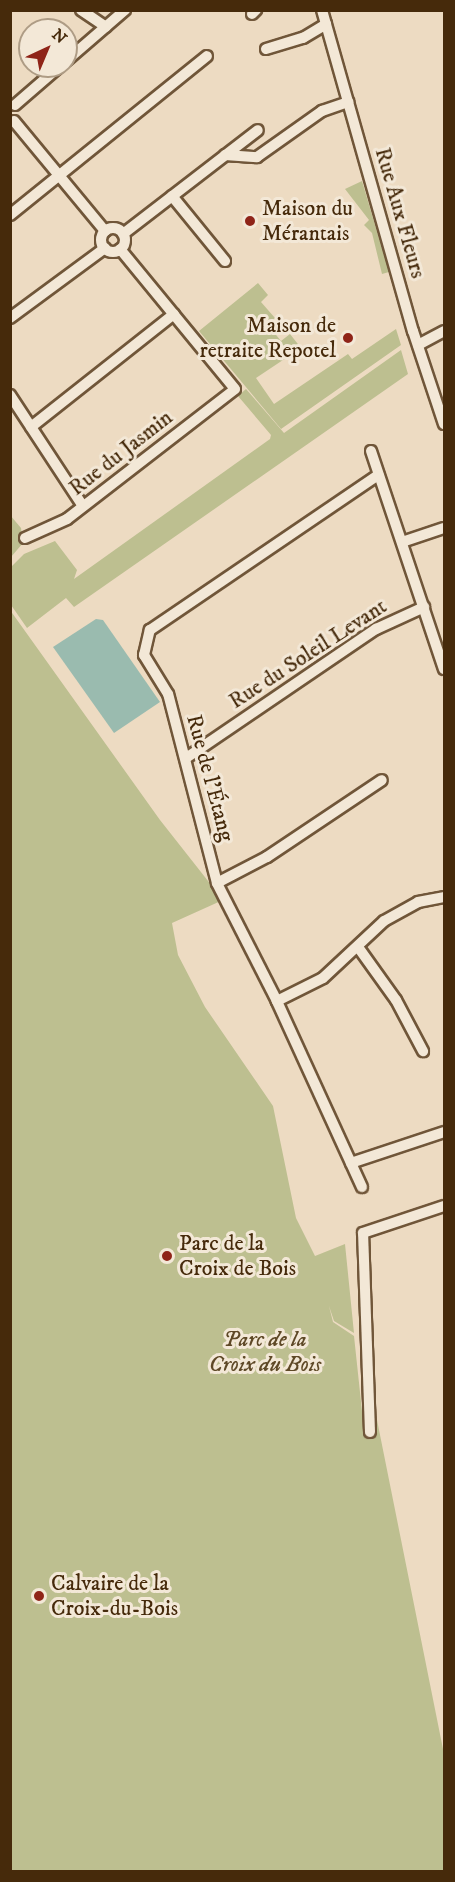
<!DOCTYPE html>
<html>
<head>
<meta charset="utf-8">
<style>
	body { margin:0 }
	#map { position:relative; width:455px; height:1882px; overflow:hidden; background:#eddbc2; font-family:"IM FELL DW Pica",serif }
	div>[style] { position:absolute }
	.green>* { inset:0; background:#bdbf90 }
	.water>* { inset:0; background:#9abbaf }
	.roads { filter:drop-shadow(2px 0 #705639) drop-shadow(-2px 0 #705639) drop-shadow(0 2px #705639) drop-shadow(0 -2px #705639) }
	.street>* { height:10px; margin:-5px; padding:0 5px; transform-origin:5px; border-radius:5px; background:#f3e8d7 }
	.street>.ring { margin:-5px; padding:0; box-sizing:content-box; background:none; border:10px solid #f3e8d7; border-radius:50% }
	.dots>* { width:16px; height:16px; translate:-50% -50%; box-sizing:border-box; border:3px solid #f3e8d7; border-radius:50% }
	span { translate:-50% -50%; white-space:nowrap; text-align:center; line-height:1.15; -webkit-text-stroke:6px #f3e8d7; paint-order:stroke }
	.poi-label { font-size:22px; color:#462a0b }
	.left { translate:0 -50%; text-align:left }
	.right { translate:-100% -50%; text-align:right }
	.street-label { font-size:22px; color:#462a0b }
	.park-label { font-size:22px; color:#5e4826; font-style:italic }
	.frame { position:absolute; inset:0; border:12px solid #462a0b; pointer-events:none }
	.north { position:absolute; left:18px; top:18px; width:60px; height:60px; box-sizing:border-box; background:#f3e8d7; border:2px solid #ae9c85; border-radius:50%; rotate:44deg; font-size:16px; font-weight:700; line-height:24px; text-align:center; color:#462a0b }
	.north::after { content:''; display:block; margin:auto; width:21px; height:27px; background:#8f2418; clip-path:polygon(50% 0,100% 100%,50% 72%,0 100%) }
</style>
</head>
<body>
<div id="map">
	<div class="green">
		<div style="clip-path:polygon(362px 181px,389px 272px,382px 274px,372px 233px,364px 225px,369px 220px,345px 189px)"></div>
		<div style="clip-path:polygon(258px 283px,268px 295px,261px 302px,275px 318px,268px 325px,281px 341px,290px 334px,301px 348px,256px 378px,274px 404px,348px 354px,352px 359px,396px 329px,401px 345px,281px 429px,199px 331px)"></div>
		<div style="clip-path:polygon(401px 350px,408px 374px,74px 607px,66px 598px,27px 628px,11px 605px,11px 567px,24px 554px,55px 541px,77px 570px,74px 579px,270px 439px,271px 435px,238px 396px,246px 389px,284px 433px)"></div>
		<div style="clip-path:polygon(10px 515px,21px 528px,23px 543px,11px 557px)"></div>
		<div style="clip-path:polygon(10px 610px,160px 820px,223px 900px,172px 923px,178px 955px,205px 1007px,273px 1106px,296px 1218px,315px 1256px,345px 1244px,354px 1333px,334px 1321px,329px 1306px,333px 1322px,354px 1336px,362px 1411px,375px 1410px,444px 1754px,444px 1871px,11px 1871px)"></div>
	</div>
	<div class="water">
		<div style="clip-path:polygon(96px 619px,103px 620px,160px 702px,114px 733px,53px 647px)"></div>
	</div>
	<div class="roads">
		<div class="street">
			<div style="left:81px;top:10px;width:30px;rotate:34deg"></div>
			<div style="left:322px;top:10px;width:334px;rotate:74.2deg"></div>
			<div style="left:413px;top:331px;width:98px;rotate:71.6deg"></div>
			<div style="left:252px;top:14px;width:6px;rotate:-45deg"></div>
			<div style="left:266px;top:49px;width:39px;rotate:-17deg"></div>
			<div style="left:303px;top:38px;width:27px;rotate:-31deg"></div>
			<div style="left:66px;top:61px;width:78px;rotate:-40.8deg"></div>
			<div style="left:15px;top:105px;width:60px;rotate:-40.9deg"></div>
			<div style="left:14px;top:121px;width:143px;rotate:50.4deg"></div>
			<div style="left:225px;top:155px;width:32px;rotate:4deg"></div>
			<div style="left:257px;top:157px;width:80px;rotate:-35.3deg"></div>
			<div style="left:322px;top:111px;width:28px;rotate:-19deg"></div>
			<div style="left:172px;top:196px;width:84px;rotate:50.8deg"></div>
			<div style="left:10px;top:215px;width:253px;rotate:-38.9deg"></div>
			<div class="ring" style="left:101px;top:228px;width:14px;height:14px"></div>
			<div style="left:123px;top:234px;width:170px;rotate:-37.6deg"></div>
			<div style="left:10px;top:318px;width:118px;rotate:-36.4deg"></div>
			<div style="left:418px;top:345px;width:30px;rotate:-28deg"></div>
			<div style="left:10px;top:395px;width:133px;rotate:56.7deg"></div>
			<div style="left:31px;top:427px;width:182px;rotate:-38.3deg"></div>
			<div style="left:371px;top:451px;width:230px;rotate:71.5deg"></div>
			<div style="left:25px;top:538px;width:46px;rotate:-24.3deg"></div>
			<div style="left:67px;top:519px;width:212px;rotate:-37.7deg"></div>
			<div style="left:235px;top:389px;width:181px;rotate:-129.4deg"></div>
			<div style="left:402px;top:542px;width:44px;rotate:-18.4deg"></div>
			<div style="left:186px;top:758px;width:230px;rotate:-34.2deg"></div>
			<div style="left:376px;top:629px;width:53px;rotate:-24.6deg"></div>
			<div style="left:217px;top:883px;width:56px;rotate:-27.5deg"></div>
			<div style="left:267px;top:857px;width:138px;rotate:-33.8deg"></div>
			<div style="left:358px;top:947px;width:65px;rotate:54.4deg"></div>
			<div style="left:396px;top:1000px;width:58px;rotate:62.1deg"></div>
			<div style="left:277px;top:1001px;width:51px;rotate:-26.6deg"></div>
			<div style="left:323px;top:978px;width:83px;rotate:-43.1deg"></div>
			<div style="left:384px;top:921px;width:39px;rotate:-29deg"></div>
			<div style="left:418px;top:902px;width:26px;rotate:-11deg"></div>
			<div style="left:351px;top:1163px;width:98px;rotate:-18.4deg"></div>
			<div style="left:362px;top:1187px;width:205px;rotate:-114.6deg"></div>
			<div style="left:277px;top:1001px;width:132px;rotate:-117deg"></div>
			<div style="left:217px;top:883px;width:195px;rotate:-104.5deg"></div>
			<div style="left:168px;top:694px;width:46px;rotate:-121.6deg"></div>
			<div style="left:144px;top:655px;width:26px;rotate:-77deg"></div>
			<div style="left:150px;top:630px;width:276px;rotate:-34.2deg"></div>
			<div style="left:370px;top:1432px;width:199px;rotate:-92deg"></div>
			<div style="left:363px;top:1233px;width:85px;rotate:-18.4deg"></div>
		</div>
	</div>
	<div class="dots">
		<div style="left:250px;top:221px;background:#8f2418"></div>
		<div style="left:348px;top:338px;background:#8f2418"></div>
		<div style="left:167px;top:1256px;background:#8f2418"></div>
		<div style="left:39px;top:1596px;background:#8f2418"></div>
	</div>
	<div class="poi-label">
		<span class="left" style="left:262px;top:221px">Maison du<br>Mérantais</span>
		<span class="right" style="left:336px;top:338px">Maison de<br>retraite Repotel</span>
		<span class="left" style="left:179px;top:1256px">Parc de la<br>Croix de Bois</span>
		<span class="left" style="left:51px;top:1596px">Calvaire de la<br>Croix-du-Bois</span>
	</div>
	<div class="street-label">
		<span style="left:400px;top:213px;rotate:74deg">Rue Aux Fleurs</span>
		<span style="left:121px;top:453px;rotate:-38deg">Rue du Jasmin</span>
		<span style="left:308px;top:654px;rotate:-33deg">Rue du Soleil Levant</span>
		<span style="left:210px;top:778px;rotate:75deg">Rue de l'Étang</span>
	</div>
	<div class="park-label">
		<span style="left:265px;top:1352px">Parc de la<br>Croix du Bois</span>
	</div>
	<div class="frame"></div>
	<div class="north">N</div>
</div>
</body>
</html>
